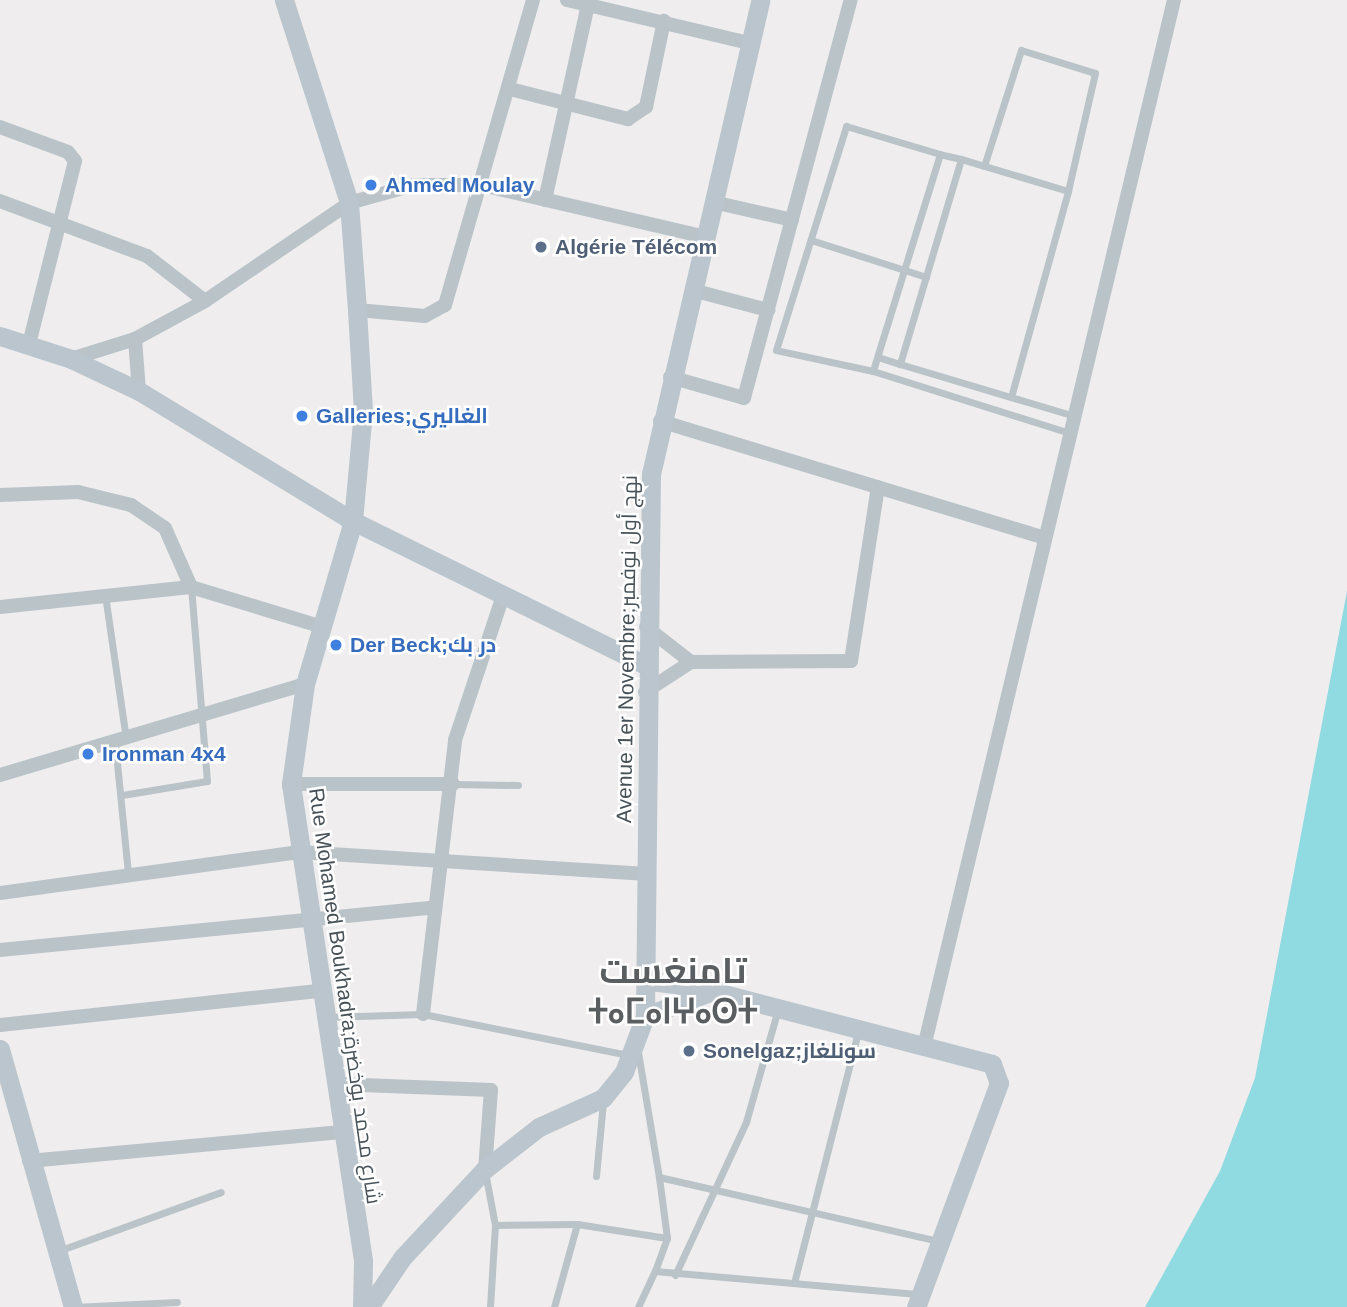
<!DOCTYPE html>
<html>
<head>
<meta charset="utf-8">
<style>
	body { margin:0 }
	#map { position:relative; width:1347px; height:1307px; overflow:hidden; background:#efeded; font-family:Helvetica,Cairo,"Noto Sans Tifinagh",sans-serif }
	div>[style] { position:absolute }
	.water>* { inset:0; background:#90dae2 }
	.lane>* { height:7px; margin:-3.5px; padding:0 3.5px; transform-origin:3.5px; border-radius:3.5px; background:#b9c3c8 }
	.street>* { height:14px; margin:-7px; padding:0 7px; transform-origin:7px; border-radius:7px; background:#b9c3c8 }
	.secondary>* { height:19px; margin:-9.5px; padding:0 9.5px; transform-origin:9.5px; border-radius:9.5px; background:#bac5cd }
	.dots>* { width:19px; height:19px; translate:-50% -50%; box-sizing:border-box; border:4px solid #fff; border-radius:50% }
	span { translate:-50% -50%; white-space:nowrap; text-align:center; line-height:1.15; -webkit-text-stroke:5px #fff; paint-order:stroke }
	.shop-label { font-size:21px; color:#366cbe; font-weight:700 }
	.left { translate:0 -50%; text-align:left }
	.service-label { font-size:21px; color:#4e5e75; font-weight:700 }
	.street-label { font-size:21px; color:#475258 }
	.town-label { font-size:35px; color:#5a5e61; font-weight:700 }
</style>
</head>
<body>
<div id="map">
	<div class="water">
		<div style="clip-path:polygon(1347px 591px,1347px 1307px,1145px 1307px,1220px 1171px,1255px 1078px)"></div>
	</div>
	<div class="lane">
		<div style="left:961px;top:159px;width:22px;rotate:-167deg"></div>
		<div style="left:940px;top:154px;width:227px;rotate:107.2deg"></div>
		<div style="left:873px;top:371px;width:207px;rotate:17.5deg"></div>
		<div style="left:984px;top:166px;width:122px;rotate:-72.3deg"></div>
		<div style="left:1021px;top:50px;width:77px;rotate:17.3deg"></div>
		<div style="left:1095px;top:73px;width:121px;rotate:102.9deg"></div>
		<div style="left:811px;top:240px;width:121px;rotate:17.8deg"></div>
		<div style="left:878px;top:357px;width:23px;rotate:18deg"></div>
		<div style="left:873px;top:371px;width:99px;rotate:-167.8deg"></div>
		<div style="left:776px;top:350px;width:235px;rotate:-72.6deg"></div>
		<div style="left:846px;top:126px;width:98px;rotate:16.6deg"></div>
		<div style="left:1011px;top:397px;width:214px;rotate:-74.5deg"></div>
		<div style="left:1068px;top:191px;width:112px;rotate:-163.3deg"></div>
		<div style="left:961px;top:159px;width:214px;rotate:106.6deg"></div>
		<div style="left:900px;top:364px;width:182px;rotate:16.6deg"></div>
		<div style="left:105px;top:595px;width:146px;rotate:81.7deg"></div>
		<div style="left:115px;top:743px;width:132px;rotate:84.3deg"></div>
		<div style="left:453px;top:784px;width:65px;rotate:0.9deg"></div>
		<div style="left:122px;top:795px;width:86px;rotate:-9.4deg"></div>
		<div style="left:207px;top:781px;width:195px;rotate:-94.7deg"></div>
		<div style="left:327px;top:1017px;width:96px;rotate:-1.8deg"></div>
		<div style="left:423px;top:1014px;width:210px;rotate:11.3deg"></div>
		<div style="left:638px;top:1052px;width:127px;rotate:80.5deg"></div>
		<div style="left:659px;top:1177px;width:287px;rotate:12.9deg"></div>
		<div style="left:485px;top:1172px;width:54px;rotate:79.3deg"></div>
		<div style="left:495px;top:1225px;width:82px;rotate:93.5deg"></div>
		<div style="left:596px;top:1176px;width:74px;rotate:-84.6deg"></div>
		<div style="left:495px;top:1225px;width:82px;rotate:-0.7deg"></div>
		<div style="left:577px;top:1224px;width:91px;rotate:8.8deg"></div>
		<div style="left:58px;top:1251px;width:173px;rotate:-19.9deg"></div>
		<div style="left:655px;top:1271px;width:35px;rotate:-70deg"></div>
		<div style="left:667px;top:1238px;width:62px;rotate:-97.5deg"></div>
		<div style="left:675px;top:1275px;width:169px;rotate:-65.1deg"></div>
		<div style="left:746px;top:1122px;width:117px;rotate:-74.2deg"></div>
		<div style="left:794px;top:1283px;width:259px;rotate:-75.7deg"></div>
		<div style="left:74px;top:1307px;width:103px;rotate:-2.8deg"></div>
		<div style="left:554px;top:1307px;width:86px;rotate:-74.5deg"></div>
		<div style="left:638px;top:1307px;width:40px;rotate:-65deg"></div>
		<div style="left:655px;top:1271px;width:266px;rotate:5deg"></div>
	</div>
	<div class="street">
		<div style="left:567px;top:0;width:187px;rotate:13.3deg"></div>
		<div style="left:510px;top:89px;width:122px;rotate:14.3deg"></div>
		<div style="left:628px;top:119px;width:22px;rotate:-34deg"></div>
		<div style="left:646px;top:107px;width:88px;rotate:-78.2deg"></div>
		<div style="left:0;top:127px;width:72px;rotate:20.2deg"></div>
		<div style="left:68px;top:152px;width:11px;rotate:52deg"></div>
		<div style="left:75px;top:161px;width:189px;rotate:104.1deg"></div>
		<div style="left:545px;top:200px;width:200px;rotate:-77.6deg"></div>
		<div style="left:0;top:201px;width:157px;rotate:20.5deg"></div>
		<div style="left:147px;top:256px;width:73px;rotate:37.8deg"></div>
		<div style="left:713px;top:202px;width:81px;rotate:12.8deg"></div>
		<div style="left:692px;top:290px;width:79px;rotate:14.7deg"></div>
		<div style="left:357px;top:310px;width:68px;rotate:5deg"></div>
		<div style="left:425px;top:316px;width:23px;rotate:-29deg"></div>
		<div style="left:445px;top:305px;width:317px;rotate:-73.9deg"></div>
		<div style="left:135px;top:339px;width:52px;rotate:85.6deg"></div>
		<div style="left:71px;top:359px;width:67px;rotate:-17.4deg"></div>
		<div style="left:135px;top:339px;width:80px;rotate:-28.5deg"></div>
		<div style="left:205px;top:301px;width:174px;rotate:-34.2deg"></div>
		<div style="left:349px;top:203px;width:67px;rotate:-15.5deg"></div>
		<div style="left:414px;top:185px;width:68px"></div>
		<div style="left:482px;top:185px;width:229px;rotate:13.1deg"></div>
		<div style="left:670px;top:377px;width:77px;rotate:15.8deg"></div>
		<div style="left:744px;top:398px;width:412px;rotate:-75deg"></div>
		<div style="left:660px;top:421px;width:402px;rotate:16.9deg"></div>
		<div style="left:0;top:495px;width:78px;rotate:-2.2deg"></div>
		<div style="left:78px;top:492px;width:55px;rotate:13.8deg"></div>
		<div style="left:131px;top:505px;width:41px;rotate:34.1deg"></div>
		<div style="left:165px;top:528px;width:64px;rotate:66.2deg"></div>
		<div style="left:191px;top:587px;width:138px;rotate:16.9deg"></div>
		<div style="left:0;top:607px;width:192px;rotate:-6deg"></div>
		<div style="left:646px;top:627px;width:57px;rotate:37.9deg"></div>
		<div style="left:691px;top:662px;width:160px;rotate:-0.4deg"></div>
		<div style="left:851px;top:661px;width:176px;rotate:-81.2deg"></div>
		<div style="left:645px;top:692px;width:55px;rotate:-33.1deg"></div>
		<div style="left:0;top:775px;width:318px;rotate:-16.6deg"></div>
		<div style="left:291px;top:784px;width:162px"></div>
		<div style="left:0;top:893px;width:302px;rotate:-7.8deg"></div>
		<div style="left:299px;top:852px;width:349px;rotate:3.6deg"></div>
		<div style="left:0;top:950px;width:434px;rotate:-5.6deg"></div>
		<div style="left:423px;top:1014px;width:276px;rotate:-83.3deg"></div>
		<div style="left:455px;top:740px;width:152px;rotate:-71.6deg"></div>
		<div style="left:0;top:1025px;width:322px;rotate:-6.1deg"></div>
		<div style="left:924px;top:1047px;width:1076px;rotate:-76.57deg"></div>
		<div style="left:336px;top:1084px;width:155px;rotate:2.2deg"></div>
		<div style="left:491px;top:1090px;width:79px;rotate:94.3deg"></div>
		<div style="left:29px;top:1161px;width:311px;rotate:-5.3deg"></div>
	</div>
	<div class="secondary">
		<div style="left:284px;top:0;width:213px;rotate:72.2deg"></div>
		<div style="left:349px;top:203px;width:107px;rotate:85.7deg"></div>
		<div style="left:357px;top:310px;width:101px;rotate:86.6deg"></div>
		<div style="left:363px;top:411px;width:110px;rotate:95.2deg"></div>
		<div style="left:353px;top:521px;width:170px;rotate:106.4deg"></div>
		<div style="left:305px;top:684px;width:101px;rotate:98deg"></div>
		<div style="left:291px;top:784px;width:482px;rotate:81.4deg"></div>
		<div style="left:363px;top:1261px;width:46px;rotate:91.2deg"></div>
		<div style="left:0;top:336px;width:75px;rotate:17.9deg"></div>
		<div style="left:71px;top:359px;width:75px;rotate:25.2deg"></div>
		<div style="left:139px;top:391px;width:250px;rotate:31.3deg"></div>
		<div style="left:353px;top:521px;width:326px;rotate:26.2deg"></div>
		<div style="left:649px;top:981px;width:44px;rotate:6.5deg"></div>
		<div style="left:693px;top:986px;width:309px;rotate:14.6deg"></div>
		<div style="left:992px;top:1064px;width:20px;rotate:70deg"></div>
		<div style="left:999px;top:1083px;width:239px;rotate:110.3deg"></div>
		<div style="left:645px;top:1016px;width:72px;rotate:-20.2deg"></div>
		<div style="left:0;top:1049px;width:268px;rotate:74.2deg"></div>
		<div style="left:369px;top:1307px;width:59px;rotate:-56deg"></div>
		<div style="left:402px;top:1258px;width:122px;rotate:-47deg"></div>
		<div style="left:485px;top:1169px;width:68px;rotate:-37.9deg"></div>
		<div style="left:539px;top:1127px;width:70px;rotate:-24.4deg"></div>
		<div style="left:603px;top:1098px;width:33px;rotate:-51deg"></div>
		<div style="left:624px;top:1072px;width:60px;rotate:-69.4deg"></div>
		<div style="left:645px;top:1016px;width:542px;rotate:-89.37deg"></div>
		<div style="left:651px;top:474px;width:486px;rotate:-77deg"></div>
	</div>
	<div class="dots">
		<div style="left:371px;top:185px;background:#3f7fe0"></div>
		<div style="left:541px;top:247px;background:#5c6f8a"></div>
		<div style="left:302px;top:416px;background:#3f7fe0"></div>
		<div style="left:336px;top:645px;background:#3f7fe0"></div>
		<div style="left:88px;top:754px;background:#3f7fe0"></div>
		<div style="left:689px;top:1051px;background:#5c6f8a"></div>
	</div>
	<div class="shop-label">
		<span class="left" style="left:385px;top:185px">Ahmed Moulay</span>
		<span class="left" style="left:316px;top:416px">Galleries;الغاليري</span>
		<span class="left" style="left:350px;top:645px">Der Beck;در بك</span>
		<span class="left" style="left:102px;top:754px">Ironman 4x4</span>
	</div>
	<div class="service-label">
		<span class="left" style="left:555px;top:247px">Algérie Télécom</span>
		<span class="left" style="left:703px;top:1051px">Sonelgaz;سونلغاز</span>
	</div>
	<div class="street-label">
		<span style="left:627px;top:649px;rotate:-89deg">Avenue 1er Novembre;نهج أول نوفمبر</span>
		<span style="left:345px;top:996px;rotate:82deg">Rue Mohamed Boukhadra;شارع محمد بوخضرة</span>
	</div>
	<div class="town-label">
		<span style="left:673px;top:991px">تامنغست<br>ⵜⴰⵎⴰⵏⵖⴰⵙⵜ</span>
	</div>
</div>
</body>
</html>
